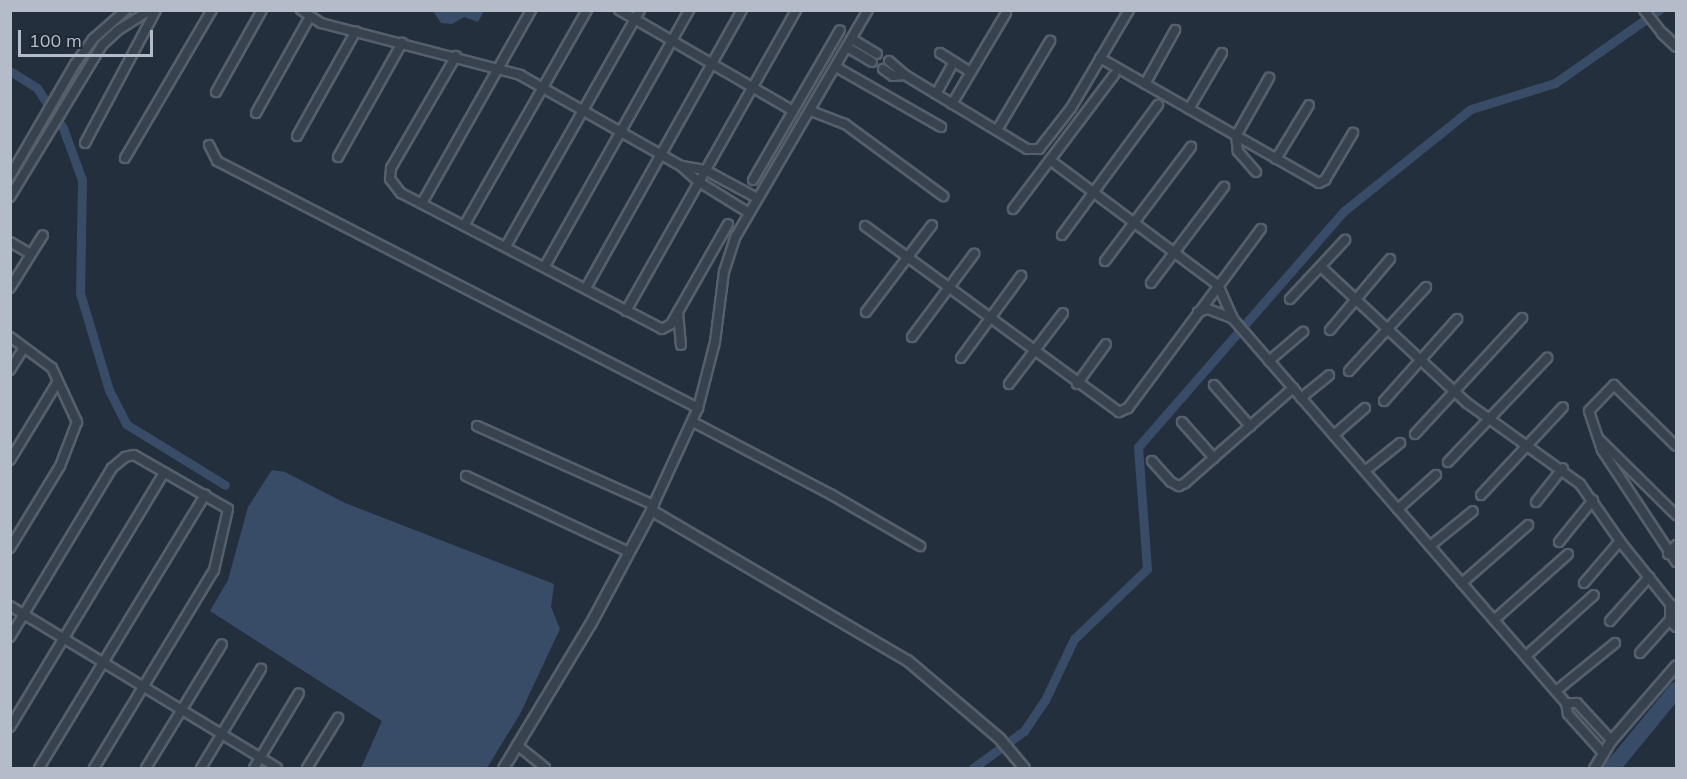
<!DOCTYPE html>
<html>
<head>
<meta charset="utf-8">
<style>
	body { margin:0 }
	#map { position:relative; width:1687px; height:779px; overflow:hidden; background:#242f3e; font-family:Mulish,sans-serif }
	div>[style] { position:absolute }
	.water>* { inset:0; background:#394c67 }
	.canal>* { height:9px; margin:-4.5px; padding:0 4.5px; transform-origin:4.5px; border-radius:4.5px; background:#394c67 }
	.river>* { height:16px; margin:-8px; padding:0 8px; transform-origin:8px; border-radius:8px; background:#394c67 }
	.roads { filter:drop-shadow(2px 0 #565f6c) drop-shadow(-2px 0 #565f6c) drop-shadow(0 2px #565f6c) drop-shadow(0 -2px #565f6c) }
	.minor>* { height:8px; margin:-4px; padding:0 4px; transform-origin:4px; border-radius:4px; background:#38414e }
	.tertiary>* { height:9px; margin:-4.5px; padding:0 4.5px; transform-origin:4.5px; border-radius:4.5px; background:#38414e }
	span { translate:-50% -50%; white-space:nowrap; text-align:center; line-height:1.15; -webkit-text-stroke:5px #1d2633; paint-order:stroke }
	.frame { position:absolute; inset:0; border:12px solid #b4bcc9; pointer-events:none }
	.scale { position:absolute; left:18px; top:30px; width:135px; height:27px; box-sizing:border-box; border:3px solid #b4bcc9; border-top:0; padding-left:8px; font-size:18px; line-height:21px; white-space:nowrap; color:#b4bcc9; -webkit-text-stroke:4px #1d2633; paint-order:stroke }
</style>
</head>
<body>
<div id="map">
	<div class="water">
		<div style="clip-path:polygon(433px 11px,484px 11px,478px 22px,464px 17px,452px 24px,441px 23px)"></div>
		<div style="clip-path:polygon(272px 470px,285px 472px,345px 503px,554px 584px,551px 607px,560px 629px,520px 714px,487px 768px,361px 768px,382px 721px,210px 611px,228px 580px,248px 507px)"></div>
	</div>
	<div class="canal">
		<div style="left:10px;top:71px;width:32px;rotate:32deg"></div>
		<div style="left:37px;top:88px;width:48px;rotate:57deg"></div>
		<div style="left:63px;top:128px;width:55px;rotate:69.9deg"></div>
		<div style="left:82px;top:180px;width:113px;rotate:91deg"></div>
		<div style="left:80px;top:293px;width:101px;rotate:73.4deg"></div>
		<div style="left:109px;top:390px;width:38px;rotate:63deg"></div>
		<div style="left:126px;top:424px;width:116px;rotate:31.6deg"></div>
		<div style="left:973px;top:768px;width:63px;rotate:-36deg"></div>
		<div style="left:1024px;top:731px;width:37px;rotate:-56deg"></div>
		<div style="left:1045px;top:700px;width:68px;rotate:-64.6deg"></div>
		<div style="left:1074px;top:639px;width:101px;rotate:-43.8deg"></div>
		<div style="left:1147px;top:569px;width:122px;rotate:-94.2deg"></div>
		<div style="left:1138px;top:447px;width:313px;rotate:-48.9deg"></div>
		<div style="left:1344px;top:211px;width:163px;rotate:-38.8deg"></div>
		<div style="left:1471px;top:109px;width:88px;rotate:-17.2deg"></div>
		<div style="left:1555px;top:83px;width:127px;rotate:-35.1deg"></div>
	</div>
	<div class="river">
		<div style="left:1612px;top:768px;width:101px;rotate:-50.6deg"></div>
	</div>
	<div class="roads">
		<div class="minor">
			<div style="left:301px;top:10px;width:24px;rotate:33deg"></div>
			<div style="left:321px;top:23px;width:206px;rotate:14.6deg"></div>
			<div style="left:520px;top:75px;width:185px;rotate:29.5deg"></div>
			<div style="left:681px;top:166px;width:24px;rotate:42deg"></div>
			<div style="left:699px;top:182px;width:59px;rotate:31.8deg"></div>
			<div style="left:619px;top:10px;width:201px;rotate:30.1deg"></div>
			<div style="left:1644px;top:10px;width:29px;rotate:52deg"></div>
			<div style="left:852px;top:39px;width:29px;rotate:31deg"></div>
			<div style="left:847px;top:47px;width:29px;rotate:31deg"></div>
			<div style="left:940px;top:53px;width:36px;rotate:32deg"></div>
			<div style="left:456px;top:56px;width:129px;rotate:120.1deg"></div>
			<div style="left:391px;top:168px;width:11px;rotate:95deg"></div>
			<div style="left:390px;top:179px;width:18px;rotate:52deg"></div>
			<div style="left:401px;top:193px;width:294px;rotate:27.5deg"></div>
			<div style="left:662px;top:329px;width:10px;rotate:-29deg"></div>
			<div style="left:671px;top:324px;width:115px;rotate:-60.3deg"></div>
			<div style="left:1100px;top:58px;width:252px;rotate:29.7deg"></div>
			<div style="left:1319px;top:183px;width:7px;rotate:-27deg"></div>
			<div style="left:1325px;top:180px;width:55px;rotate:-59.2deg"></div>
			<div style="left:889px;top:61px;width:21px;rotate:41deg"></div>
			<div style="left:905px;top:75px;width:143px;rotate:31.2deg"></div>
			<div style="left:1027px;top:149px;width:12px"></div>
			<div style="left:1039px;top:149px;width:52px;rotate:-52deg"></div>
			<div style="left:1071px;top:108px;width:114px;rotate:-59.4deg"></div>
			<div style="left:836px;top:67px;width:121px;rotate:29.7deg"></div>
			<div style="left:883px;top:69px;width:12px;rotate:35deg"></div>
			<div style="left:893px;top:76px;width:12px;rotate:-5deg"></div>
			<div style="left:1145px;top:84px;width:62px;rotate:-60.9deg"></div>
			<div style="left:216px;top:92px;width:94px;rotate:-60.7deg"></div>
			<div style="left:936px;top:94px;width:37px;rotate:-61deg"></div>
			<div style="left:952px;top:104px;width:106px;rotate:-59.3deg"></div>
			<div style="left:1189px;top:109px;width:65px;rotate:-59.5deg"></div>
			<div style="left:811px;top:111px;width:36px;rotate:21deg"></div>
			<div style="left:845px;top:124px;width:122px;rotate:36.3deg"></div>
			<div style="left:256px;top:113px;width:109px;rotate:-60.8deg"></div>
			<div style="left:997px;top:130px;width:104px;rotate:-59.2deg"></div>
			<div style="left:297px;top:136px;width:120px;rotate:-60.7deg"></div>
			<div style="left:85px;top:143px;width:151px;rotate:-61.9deg"></div>
			<div style="left:209px;top:145px;width:18px;rotate:63deg"></div>
			<div style="left:217px;top:161px;width:541px;rotate:27.18deg"></div>
			<div style="left:338px;top:157px;width:131px;rotate:-60.7deg"></div>
			<div style="left:125px;top:158px;width:172px;rotate:-59.6deg"></div>
			<div style="left:1276px;top:159px;width:63px;rotate:-58.6deg"></div>
			<div style="left:1050px;top:160px;width:209px;rotate:36.7deg"></div>
			<div style="left:1218px;top:285px;width:37px;rotate:66deg"></div>
			<div style="left:1233px;top:319px;width:508px;rotate:49.07deg"></div>
			<div style="left:1566px;top:703px;width:11px;rotate:80deg"></div>
			<div style="left:1568px;top:714px;width:52px;rotate:48.1deg"></div>
			<div style="left:682px;top:166px;width:23px;rotate:10deg"></div>
			<div style="left:705px;top:170px;width:59px;rotate:28.3deg"></div>
			<div style="left:1256px;top:172px;width:28px;rotate:-131deg"></div>
			<div style="left:1238px;top:151px;width:15px;rotate:-98deg"></div>
			<div style="left:1236px;top:136px;width:67px;rotate:-60.4deg"></div>
			<div style="left:10px;top:176px;width:129px;rotate:-59.9deg"></div>
			<div style="left:75px;top:64px;width:31px;rotate:-54deg"></div>
			<div style="left:93px;top:39px;width:44px;rotate:-41.3deg"></div>
			<div style="left:753px;top:180px;width:173px;rotate:-59.9deg"></div>
			<div style="left:10px;top:197px;width:178px;rotate:-58.8deg"></div>
			<div style="left:102px;top:45px;width:22px;rotate:-43deg"></div>
			<div style="left:118px;top:30px;width:38px;rotate:-32deg"></div>
			<div style="left:422px;top:203px;width:222px;rotate:-60.5deg"></div>
			<div style="left:1013px;top:209px;width:168px;rotate:-53deg"></div>
			<div style="left:465px;top:224px;width:246px;rotate:-60.3deg"></div>
			<div style="left:865px;top:226px;width:315px;rotate:36.2deg"></div>
			<div style="left:1119px;top:412px;width:10px;rotate:-24deg"></div>
			<div style="left:1128px;top:408px;width:223px;rotate:-53.4deg"></div>
			<div style="left:1062px;top:235px;width:162px;rotate:-53.6deg"></div>
			<div style="left:10px;top:242px;width:24px;rotate:30deg"></div>
			<div style="left:506px;top:246px;width:271px;rotate:-60.4deg"></div>
			<div style="left:1105px;top:261px;width:143px;rotate:-53deg"></div>
			<div style="left:545px;top:266px;width:294px;rotate:-60.6deg"></div>
			<div style="left:1321px;top:267px;width:200px;rotate:43deg"></div>
			<div style="left:1467px;top:403px;width:139px;rotate:35.6deg"></div>
			<div style="left:1580px;top:484px;width:73px;rotate:55deg"></div>
			<div style="left:1622px;top:544px;width:77px;rotate:51.3deg"></div>
			<div style="left:1670px;top:604px;width:7px;rotate:27deg"></div>
			<div style="left:1151px;top:283px;width:121px;rotate:-52.8deg"></div>
			<div style="left:10px;top:288px;width:62px;rotate:-58.1deg"></div>
			<div style="left:586px;top:288px;width:319px;rotate:-60.7deg"></div>
			<div style="left:1290px;top:299px;width:81px;rotate:-47deg"></div>
			<div style="left:626px;top:311px;width:346px;rotate:-60.5deg"></div>
			<div style="left:678px;top:312px;width:33px;rotate:85deg"></div>
			<div style="left:866px;top:312px;width:109px;rotate:-52.8deg"></div>
			<div style="left:1198px;top:312px;width:10px;rotate:-17deg"></div>
			<div style="left:1208px;top:309px;width:26px;rotate:21deg"></div>
			<div style="left:1330px;top:330px;width:93px;rotate:-49.8deg"></div>
			<div style="left:10px;top:337px;width:52px;rotate:36.4deg"></div>
			<div style="left:52px;top:368px;width:60px;rotate:65.2deg"></div>
			<div style="left:77px;top:422px;width:47px;rotate:111.1deg"></div>
			<div style="left:60px;top:466px;width:96px;rotate:121.4deg"></div>
			<div style="left:912px;top:337px;width:104px;rotate:-53.2deg"></div>
			<div style="left:961px;top:358px;width:102px;rotate:-53.8deg"></div>
			<div style="left:1269px;top:361px;width:45px;rotate:-40.5deg"></div>
			<div style="left:10px;top:370px;width:26px;rotate:-58deg"></div>
			<div style="left:1349px;top:371px;width:114px;rotate:-47.5deg"></div>
			<div style="left:1009px;top:384px;width:89px;rotate:-52.7deg"></div>
			<div style="left:1077px;top:384px;width:49px;rotate:-54.1deg"></div>
			<div style="left:1214px;top:385px;width:55px;rotate:48.7deg"></div>
			<div style="left:1301px;top:398px;width:36px;rotate:-39deg"></div>
			<div style="left:1384px;top:401px;width:110px;rotate:-48.3deg"></div>
			<div style="left:693px;top:422px;width:157px;rotate:27.7deg"></div>
			<div style="left:832px;top:495px;width:102px;rotate:30.1deg"></div>
			<div style="left:1182px;top:422px;width:48px;rotate:48.4deg"></div>
			<div style="left:477px;top:426px;width:194px;rotate:24.1deg"></div>
			<div style="left:1415px;top:434px;width:158px;rotate:-47.3deg"></div>
			<div style="left:1334px;top:435px;width:41px;rotate:-41.1deg"></div>
			<div style="left:1598px;top:438px;width:110px;rotate:44.6deg"></div>
			<div style="left:1676px;top:446px;width:87px;rotate:-135.5deg"></div>
			<div style="left:1614px;top:385px;width:36px;rotate:134deg"></div>
			<div style="left:1589px;top:411px;width:41px;rotate:71.6deg"></div>
			<div style="left:1602px;top:450px;width:134px;rotate:56.5deg"></div>
			<div style="left:10px;top:460px;width:90px;rotate:-58.6deg"></div>
			<div style="left:1152px;top:461px;width:28px;rotate:48deg"></div>
			<div style="left:1171px;top:482px;width:9px;rotate:27deg"></div>
			<div style="left:1179px;top:486px;width:7px;rotate:-27deg"></div>
			<div style="left:1185px;top:483px;width:144px;rotate:-41.3deg"></div>
			<div style="left:1448px;top:462px;width:144px;rotate:-46.4deg"></div>
			<div style="left:1365px;top:471px;width:45px;rotate:-38.7deg"></div>
			<div style="left:466px;top:476px;width:180px;rotate:25deg"></div>
			<div style="left:1481px;top:495px;width:120px;rotate:-47deg"></div>
			<div style="left:1536px;top:502px;width:43px;rotate:-51.5deg"></div>
			<div style="left:1398px;top:509px;width:51px;rotate:-41.8deg"></div>
			<div style="left:651px;top:510px;width:112px;rotate:-65.3deg"></div>
			<div style="left:698px;top:408px;width:68px;rotate:-75.6deg"></div>
			<div style="left:715px;top:342px;width:71px;rotate:-82.7deg"></div>
			<div style="left:724px;top:272px;width:38px;rotate:-72deg"></div>
			<div style="left:736px;top:236px;width:262px;rotate:-59.7deg"></div>
			<div style="left:1559px;top:542px;width:54px;rotate:-51deg"></div>
			<div style="left:1430px;top:546px;width:55px;rotate:-39.1deg"></div>
			<div style="left:1668px;top:554px;width:12px;rotate:-48deg"></div>
			<div style="left:1462px;top:583px;width:88px;rotate:-41.3deg"></div>
			<div style="left:1584px;top:583px;width:55px;rotate:-49.4deg"></div>
			<div style="left:1670px;top:604px;width:16px;rotate:90deg"></div>
			<div style="left:1670px;top:620px;width:9px;rotate:49deg"></div>
			<div style="left:10px;top:606px;width:312px;rotate:31.2deg"></div>
			<div style="left:1494px;top:620px;width:99px;rotate:-41.7deg"></div>
			<div style="left:1610px;top:621px;width:59px;rotate:-48.4deg"></div>
			<div style="left:10px;top:637px;width:197px;rotate:-58.9deg"></div>
			<div style="left:112px;top:468px;width:17px;rotate:-40deg"></div>
			<div style="left:125px;top:457px;width:9px;rotate:-13deg"></div>
			<div style="left:134px;top:455px;width:108px;rotate:29.9deg"></div>
			<div style="left:228px;top:509px;width:63px;rotate:102.9deg"></div>
			<div style="left:214px;top:570px;width:232px;rotate:121.2deg"></div>
			<div style="left:1640px;top:653px;width:54px;rotate:-48deg"></div>
			<div style="left:1526px;top:656px;width:91px;rotate:-41.9deg"></div>
			<div style="left:1556px;top:691px;width:76px;rotate:-39.1deg"></div>
			<div style="left:1566px;top:703px;width:11px"></div>
			<div style="left:1577px;top:703px;width:50px;rotate:47.4deg"></div>
			<div style="left:10px;top:727px;width:297px;rotate:-58.8deg"></div>
			<div style="left:517px;top:745px;width:36px;rotate:39deg"></div>
			<div style="left:39px;top:768px;width:320px;rotate:-58.7deg"></div>
			<div style="left:146px;top:768px;width:145px;rotate:-58.5deg"></div>
			<div style="left:201px;top:768px;width:116px;rotate:-58.8deg"></div>
			<div style="left:254px;top:768px;width:87px;rotate:-59deg"></div>
			<div style="left:307px;top:768px;width:59px;rotate:-58.2deg"></div>
		</div>
		<div class="tertiary">
			<div style="left:1662px;top:33px;width:19px;rotate:43deg"></div>
			<div style="left:503px;top:768px;width:168px;rotate:-58.9deg"></div>
			<div style="left:590px;top:624px;width:129px;rotate:-61.8deg"></div>
			<div style="left:651px;top:510px;width:297px;rotate:30.4deg"></div>
			<div style="left:907px;top:660px;width:121px;rotate:40.3deg"></div>
			<div style="left:999px;top:738px;width:39px;rotate:50deg"></div>
			<div style="left:1594px;top:768px;width:33px;rotate:-59deg"></div>
			<div style="left:1611px;top:740px;width:99px;rotate:-49.1deg"></div>
		</div>
	</div>
	<div class="frame"></div>
	<div class="scale">100 m</div>
</div>
</body>
</html>
